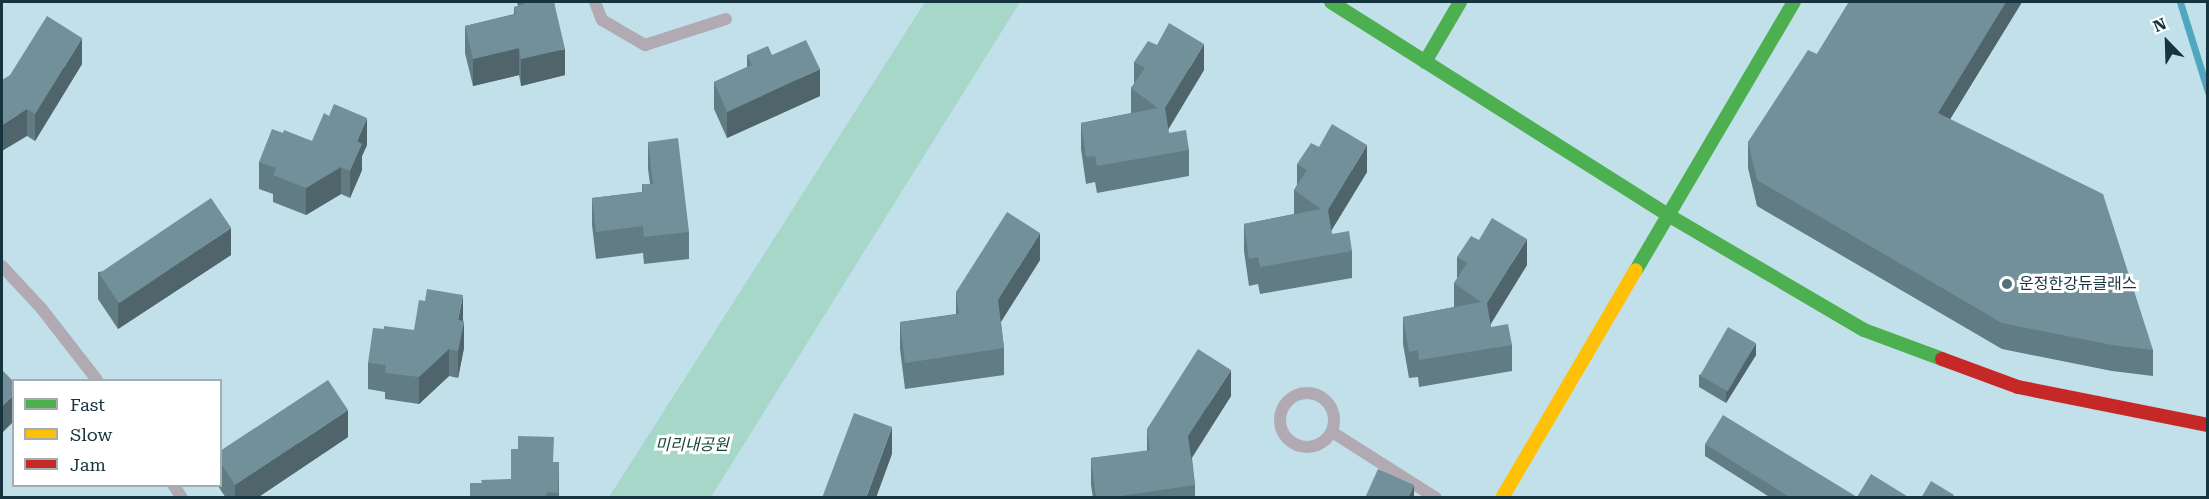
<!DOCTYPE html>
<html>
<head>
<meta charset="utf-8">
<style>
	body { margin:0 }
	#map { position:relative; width:2209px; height:499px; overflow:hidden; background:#c1e0ea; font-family:"Roboto Serif","Noto Sans KR",serif }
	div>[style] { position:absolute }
	.green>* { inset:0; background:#a7d7c9 }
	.stream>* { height:7px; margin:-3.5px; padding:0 3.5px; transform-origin:3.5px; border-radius:3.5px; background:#4fa7be }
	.lane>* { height:12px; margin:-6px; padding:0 6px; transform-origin:6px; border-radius:6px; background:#b1aab3 }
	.lane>.ring { margin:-6px; padding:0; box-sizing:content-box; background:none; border:12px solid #b1aab3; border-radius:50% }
	.fast>* { height:14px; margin:-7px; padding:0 7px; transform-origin:7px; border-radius:7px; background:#4caf50 }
	.slow>* { height:14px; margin:-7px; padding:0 7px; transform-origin:7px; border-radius:7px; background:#ffc107 }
	.jam>* { height:14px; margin:-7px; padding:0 7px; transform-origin:7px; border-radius:7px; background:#c62828 }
	.wall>* { inset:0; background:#627c84 }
	.shaded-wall>* { inset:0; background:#50656b }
	.building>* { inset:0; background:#729099; transform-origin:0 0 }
	.dots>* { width:16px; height:16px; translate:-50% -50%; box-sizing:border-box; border:3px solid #fff; border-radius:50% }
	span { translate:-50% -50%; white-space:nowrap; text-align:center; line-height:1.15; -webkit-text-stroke:6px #fff; paint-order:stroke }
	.poi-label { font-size:16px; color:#16343e }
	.left { translate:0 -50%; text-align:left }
	.park-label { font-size:16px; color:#15442e; font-style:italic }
	.frame { position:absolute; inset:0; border:3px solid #16343e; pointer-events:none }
	.legend { position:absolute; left:12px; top:379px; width:210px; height:108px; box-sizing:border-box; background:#fff; border:2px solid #a2aeb2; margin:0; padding:8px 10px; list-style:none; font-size:18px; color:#16343e }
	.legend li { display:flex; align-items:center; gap:12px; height:30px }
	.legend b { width:30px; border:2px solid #a2aeb2 }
	.north { position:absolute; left:2137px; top:12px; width:60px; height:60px; -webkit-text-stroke:4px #fff; paint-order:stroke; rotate:337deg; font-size:16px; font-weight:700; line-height:24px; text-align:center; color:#16343e }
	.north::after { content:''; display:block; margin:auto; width:21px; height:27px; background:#16343e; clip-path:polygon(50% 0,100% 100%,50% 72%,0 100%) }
</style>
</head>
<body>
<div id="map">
	<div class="green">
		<div style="clip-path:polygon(925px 2px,1020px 2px,711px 497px,609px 497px)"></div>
	</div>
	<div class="stream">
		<div style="left:2180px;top:2px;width:94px;rotate:72.7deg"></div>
	</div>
	<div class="lane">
		<div style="left:595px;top:2px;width:19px;rotate:69deg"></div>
		<div style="left:602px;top:20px;width:50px;rotate:30.2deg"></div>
		<div style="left:645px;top:45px;width:85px;rotate:-17.8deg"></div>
		<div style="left:2px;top:266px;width:57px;rotate:47.1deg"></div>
		<div style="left:41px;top:308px;width:91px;rotate:52.1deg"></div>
		<div class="ring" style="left:1280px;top:393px;width:42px;height:42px"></div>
		<div style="left:1332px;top:432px;width:123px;rotate:32.4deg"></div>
		<div style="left:174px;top:486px;width:14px;rotate:56deg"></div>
	</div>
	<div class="fast">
		<div style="left:1331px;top:2px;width:399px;rotate:32.3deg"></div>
		<div style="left:1668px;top:215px;width:227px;rotate:30.4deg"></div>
		<div style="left:1864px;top:330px;width:83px;rotate:20.4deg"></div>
		<div style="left:1425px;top:62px;width:69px;rotate:-59.7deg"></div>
		<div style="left:1636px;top:270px;width:311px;rotate:-59.5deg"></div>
	</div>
	<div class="slow">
		<div style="left:1502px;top:498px;width:264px;rotate:-59.6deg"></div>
	</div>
	<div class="jam">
		<div style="left:1942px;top:359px;width:81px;rotate:20.2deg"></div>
		<div style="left:2018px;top:387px;width:194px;rotate:11.3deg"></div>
	</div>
	<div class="wall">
		<div style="clip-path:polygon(517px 2px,554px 2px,565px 75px,521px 86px,519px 75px,473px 86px,465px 53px,465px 26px,514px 14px,514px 7px,518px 6px)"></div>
		<div style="clip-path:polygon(1849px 2px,2022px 2px,1950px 119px,2153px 350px,2153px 376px,2112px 371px,2002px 349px,1757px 206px,1748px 168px,1748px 142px,1817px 54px)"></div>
		<div style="clip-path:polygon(747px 55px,772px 55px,820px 96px,727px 138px,714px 109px,714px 82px,747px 67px)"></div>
		<div style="clip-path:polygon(1134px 62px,1204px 70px,1168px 129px,1169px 133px,1189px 150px,1189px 176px,1097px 193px,1095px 182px,1086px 184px,1081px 149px,1081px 123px,1131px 113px,1131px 88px,1134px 84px)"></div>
		<div style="clip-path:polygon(82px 64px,35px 141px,27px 136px,2px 80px)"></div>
		<div style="clip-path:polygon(283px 133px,312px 141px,367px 145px,362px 156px,362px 170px,350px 198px,341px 194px,306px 215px,273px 202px,273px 194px,259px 189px,259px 162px)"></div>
		<div style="clip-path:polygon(648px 142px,689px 232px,689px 259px,644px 264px,643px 253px,596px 259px,592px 225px,592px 198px,642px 192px,642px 184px,650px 184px,648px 169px)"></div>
		<div style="clip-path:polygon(1297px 164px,1367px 172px,1331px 231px,1332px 234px,1352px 251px,1352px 278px,1260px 294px,1258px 284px,1249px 286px,1244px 251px,1244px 224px,1294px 214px,1294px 190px,1297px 185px)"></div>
		<div style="clip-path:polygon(231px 255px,118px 329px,98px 299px,98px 272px)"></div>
		<div style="clip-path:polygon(1457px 257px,1527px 265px,1491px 324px,1491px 327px,1512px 345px,1512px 371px,1419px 387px,1418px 377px,1409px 378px,1403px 344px,1403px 317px,1454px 307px,1454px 283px,1457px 279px)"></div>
		<div style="clip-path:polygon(1040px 260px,1001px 322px,1004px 348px,1004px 375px,905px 389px,900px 349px,900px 322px,956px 314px,956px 292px)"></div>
		<div style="clip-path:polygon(463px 321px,464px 348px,458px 378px,449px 376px,419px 404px,385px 399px,385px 392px,368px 389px,368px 363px,414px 330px)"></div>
		<div style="clip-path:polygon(1756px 355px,1726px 403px,1699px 387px,1699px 375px)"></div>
		<div style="clip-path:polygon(1231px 396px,1192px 458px,1195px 485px,1195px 498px,1093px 498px,1091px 485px,1091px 458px,1147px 451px,1147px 429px)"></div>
		<div style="clip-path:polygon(348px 437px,257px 498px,226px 498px,218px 486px,220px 486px,220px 451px)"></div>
		<div style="clip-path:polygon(1705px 444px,1857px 497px,1910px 498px,1771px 498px,1705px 456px)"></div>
		<div style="clip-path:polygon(554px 462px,559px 462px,559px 498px,470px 498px,482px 483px,511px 479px)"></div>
	</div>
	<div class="shaded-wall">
		<div style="clip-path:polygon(2006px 2px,2022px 2px,1938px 139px,1938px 113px)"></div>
		<div style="clip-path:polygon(82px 38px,82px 64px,35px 141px,35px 114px)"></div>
		<div style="clip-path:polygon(1204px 44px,1204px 70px,1165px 135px,1165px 108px)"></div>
		<div style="clip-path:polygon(519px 48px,519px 75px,473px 86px,473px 59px)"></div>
		<div style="clip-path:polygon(565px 49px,565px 75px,521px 86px,521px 59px)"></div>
		<div style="clip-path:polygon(820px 69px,820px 96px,727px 138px,727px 112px)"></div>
		<div style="clip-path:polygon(27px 109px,27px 136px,2px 151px,2px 125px)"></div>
		<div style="clip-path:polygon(367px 118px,367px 145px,362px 156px,362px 170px,350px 198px,350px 171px,357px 141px)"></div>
		<div style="clip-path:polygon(1367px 145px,1367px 172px,1328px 236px,1328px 210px)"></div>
		<div style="clip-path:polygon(341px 167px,341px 194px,306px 215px,306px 188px)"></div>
		<div style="clip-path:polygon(231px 228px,231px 255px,118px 329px,118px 303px)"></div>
		<div style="clip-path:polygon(1040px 233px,1040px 260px,998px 326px,998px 300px)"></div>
		<div style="clip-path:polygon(1527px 239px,1527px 265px,1487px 329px,1487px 303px)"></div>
		<div style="clip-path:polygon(463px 295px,463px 322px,458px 320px)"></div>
		<div style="clip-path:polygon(464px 321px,464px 348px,458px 378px,458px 351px)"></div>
		<div style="clip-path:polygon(1756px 343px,1756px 355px,1726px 403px,1726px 392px)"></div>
		<div style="clip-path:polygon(449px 349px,449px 376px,419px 404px,419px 377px)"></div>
		<div style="clip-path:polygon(1231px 370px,1231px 396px,1188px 463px,1188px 436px)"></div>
		<div style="clip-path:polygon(14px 395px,14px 421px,2px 433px,2px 406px)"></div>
		<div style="clip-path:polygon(348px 410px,348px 437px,257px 498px,235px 498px,235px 485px)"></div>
		<div style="clip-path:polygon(892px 427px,892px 454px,876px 498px,866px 498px)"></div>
		<div style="clip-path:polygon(1414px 485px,1414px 498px,1408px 498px)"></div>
	</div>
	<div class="building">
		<div style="clip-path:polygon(523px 2px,554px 2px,565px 49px,521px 59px,519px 48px,473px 59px,465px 26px,516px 14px,514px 7px,524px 4px)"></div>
		<div style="clip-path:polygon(1849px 2px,2006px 2px,1938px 113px,2103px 194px,2153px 350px,2112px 345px,2002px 323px,1757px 180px,1748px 142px,1808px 50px,1817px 54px)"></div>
		<div style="clip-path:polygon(47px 16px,82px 38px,35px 114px,27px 109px,2px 125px,2px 80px,10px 75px)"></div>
		<div style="clip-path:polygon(1169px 23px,1204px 44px,1165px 108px,1169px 133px,1186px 130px,1189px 150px,1097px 166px,1095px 156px,1086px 157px,1081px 123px,1158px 108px,1131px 88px,1145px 68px,1134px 62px,1148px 41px,1157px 45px)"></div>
		<div style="clip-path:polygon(806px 40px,820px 69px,727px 112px,714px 82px,752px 65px,747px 55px,768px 46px,772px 55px)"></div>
		<div style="clip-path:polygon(334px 104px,367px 118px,357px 141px,362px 144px,350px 171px,341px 167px,306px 188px,273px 175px,276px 168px,259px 162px,272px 129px,283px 133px,284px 130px,312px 141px,324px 113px,329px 116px)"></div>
		<div style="clip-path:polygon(1332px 124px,1367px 145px,1328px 210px,1332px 234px,1349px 231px,1352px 251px,1260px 267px,1258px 257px,1249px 259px,1244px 224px,1321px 209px,1294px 190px,1307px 170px,1297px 164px,1311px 143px,1319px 147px)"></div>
		<div style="clip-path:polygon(678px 138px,689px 232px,644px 237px,643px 226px,596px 232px,592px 198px,643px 192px,642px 184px,653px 184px,648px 142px)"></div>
		<div style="left:211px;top:198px;width:36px;height:135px;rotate:56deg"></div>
		<div style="clip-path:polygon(1007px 212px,1040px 233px,998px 300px,1004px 348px,905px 363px,900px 322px,959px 314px,956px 292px)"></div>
		<div style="clip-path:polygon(1492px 218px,1527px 239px,1487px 303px,1491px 327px,1508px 324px,1512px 345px,1419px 360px,1418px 350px,1409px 352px,1403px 317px,1481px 302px,1454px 283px,1467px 263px,1457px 257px,1471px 236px,1479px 240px)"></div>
		<div style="clip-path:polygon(427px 289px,463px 295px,458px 320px,464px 321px,458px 351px,449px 349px,419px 377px,385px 373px,386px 365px,368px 363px,373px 328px,384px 329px,384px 326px,414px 330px,419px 300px,425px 301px)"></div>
		<div style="left:1728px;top:327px;width:32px;height:56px;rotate:30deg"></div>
		<div style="clip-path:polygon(1198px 349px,1231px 370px,1188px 436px,1195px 485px,1107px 498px,1096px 498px,1091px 458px,1150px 450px,1147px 429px)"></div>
		<div style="clip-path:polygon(2px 370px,14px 382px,14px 395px,2px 406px)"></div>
		<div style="clip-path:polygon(328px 380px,348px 410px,235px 485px,220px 462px,220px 451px)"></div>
		<div style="clip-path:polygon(854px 413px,892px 427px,866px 498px,822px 498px)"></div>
		<div style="clip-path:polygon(1723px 415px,1857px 497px,1871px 474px,1910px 498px,1791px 498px,1705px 444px)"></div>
		<div style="clip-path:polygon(518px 436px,554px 437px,553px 462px,559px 462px,558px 493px,548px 492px,544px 498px,470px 498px,470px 483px,482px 483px,481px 480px,511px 479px,511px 449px,518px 449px)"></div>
		<div style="clip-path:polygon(1378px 469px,1414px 485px,1408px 498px,1365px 498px)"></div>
		<div style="clip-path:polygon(1931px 481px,1954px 495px,1952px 498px,1921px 498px)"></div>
	</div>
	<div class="dots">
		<div style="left:2007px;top:284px;background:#52707a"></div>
	</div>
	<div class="poi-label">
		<span class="left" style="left:2019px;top:284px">운정한강듀클래스</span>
	</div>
	<div class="park-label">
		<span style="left:692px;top:445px">미리내공원</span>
	</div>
	<div class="frame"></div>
	<ul class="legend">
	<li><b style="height:8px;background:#4caf50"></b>Fast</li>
	<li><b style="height:8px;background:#ffc107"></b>Slow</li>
	<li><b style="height:8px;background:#c62828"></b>Jam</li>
	</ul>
	<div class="north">N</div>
</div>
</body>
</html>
